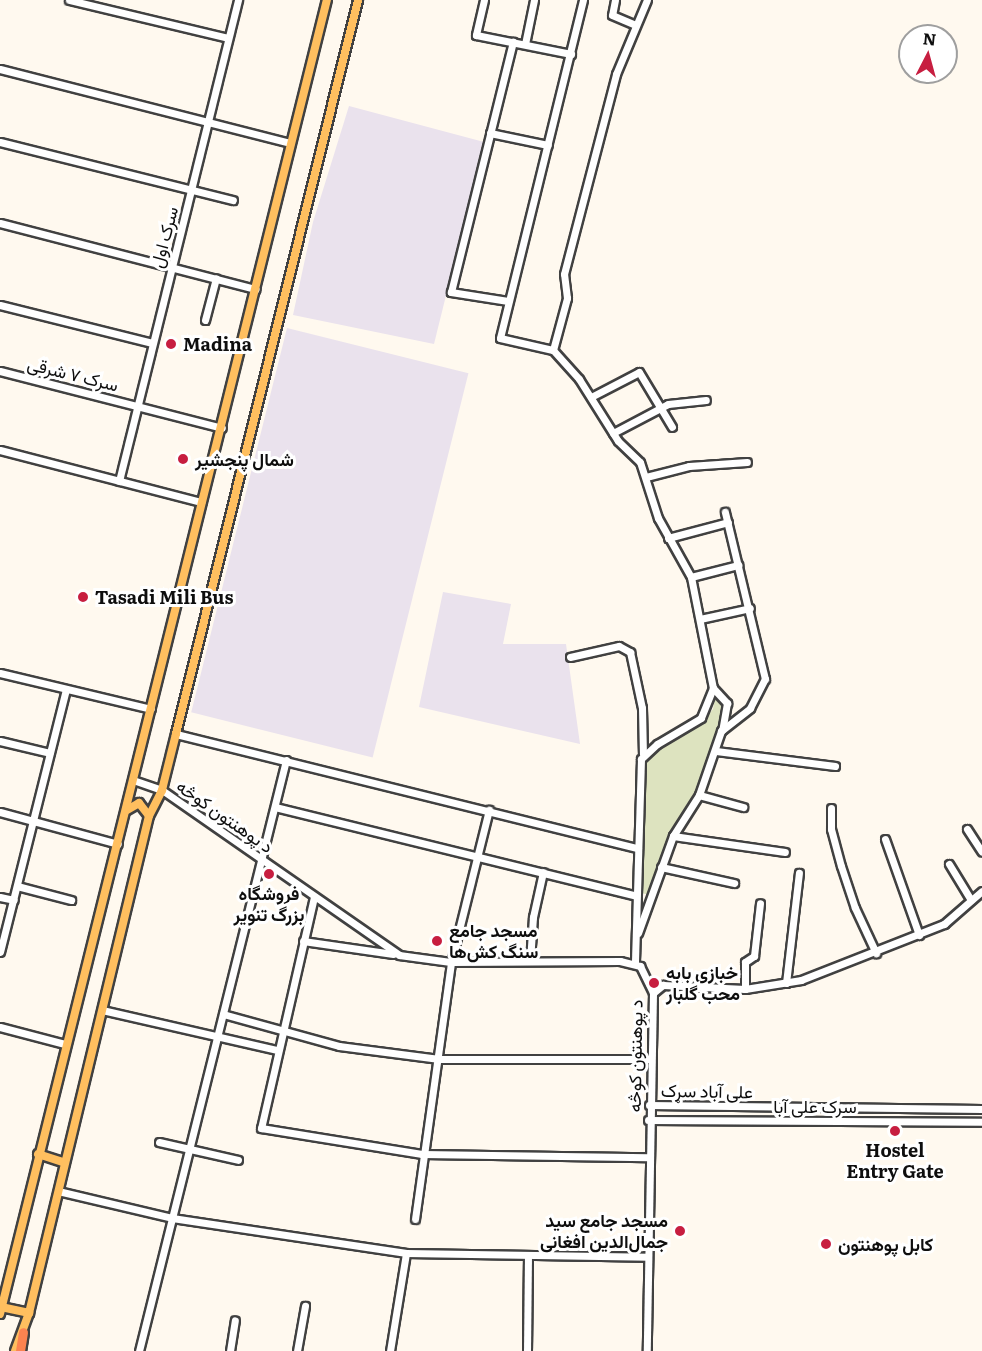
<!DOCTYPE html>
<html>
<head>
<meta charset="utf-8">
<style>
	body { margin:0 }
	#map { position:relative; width:982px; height:1351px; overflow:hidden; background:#fff9ef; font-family:Literata,Vazirmatn,serif }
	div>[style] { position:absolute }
	.industrial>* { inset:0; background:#eae2ed; transform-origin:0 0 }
	.cemetery>* { inset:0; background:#dde3bf }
	.roads { filter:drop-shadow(2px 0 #414141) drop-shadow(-2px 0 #414141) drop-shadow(0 2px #414141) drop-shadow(0 -2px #414141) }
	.minor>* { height:7px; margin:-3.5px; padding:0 3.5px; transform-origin:3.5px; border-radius:3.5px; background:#fff }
	.major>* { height:8px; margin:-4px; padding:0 4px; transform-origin:4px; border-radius:4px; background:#ffbf5f }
	.highway>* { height:9px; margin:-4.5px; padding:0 4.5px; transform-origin:4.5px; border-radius:4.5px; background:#fc8350 }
	.dots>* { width:16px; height:16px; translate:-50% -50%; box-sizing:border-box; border:3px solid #fff; border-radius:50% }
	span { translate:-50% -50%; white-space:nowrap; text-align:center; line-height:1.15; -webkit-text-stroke:6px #fff; paint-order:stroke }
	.street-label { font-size:18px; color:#0e0e0e }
	.poi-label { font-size:18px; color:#0e0e0e; font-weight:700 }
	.left { translate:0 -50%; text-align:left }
	.right { translate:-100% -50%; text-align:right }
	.north { position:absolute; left:898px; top:24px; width:60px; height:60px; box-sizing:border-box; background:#fff; border:2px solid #9f9f9f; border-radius:50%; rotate:6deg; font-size:16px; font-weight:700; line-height:24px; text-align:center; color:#0e0e0e }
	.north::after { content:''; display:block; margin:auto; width:21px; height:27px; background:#c71e40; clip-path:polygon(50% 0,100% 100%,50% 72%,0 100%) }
</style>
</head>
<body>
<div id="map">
	<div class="industrial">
		<div style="clip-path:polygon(349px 106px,484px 142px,434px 344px,293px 315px,313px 222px)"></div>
		<div style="left:287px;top:328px;width:187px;height:396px;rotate:14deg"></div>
		<div style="clip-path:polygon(443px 592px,511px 604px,503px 644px,566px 644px,580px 744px,419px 707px)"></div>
	</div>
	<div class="cemetery">
		<div style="clip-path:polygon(716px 693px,726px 707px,700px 791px,678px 820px,650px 895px,641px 893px,646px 756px,705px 719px,713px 709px)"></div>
	</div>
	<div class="roads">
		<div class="minor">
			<div style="left:69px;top:0;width:163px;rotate:13.4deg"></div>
			<div style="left:484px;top:0;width:36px;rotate:103deg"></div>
			<div style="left:476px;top:35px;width:97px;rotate:11.3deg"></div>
			<div style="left:583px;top:0;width:348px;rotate:103.8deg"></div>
			<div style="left:500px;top:338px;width:54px;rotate:12.8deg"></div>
			<div style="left:553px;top:350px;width:39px;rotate:48deg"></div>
			<div style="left:579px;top:379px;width:73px;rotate:57.8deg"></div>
			<div style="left:618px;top:441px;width:30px;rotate:44deg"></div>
			<div style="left:640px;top:462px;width:59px;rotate:72.2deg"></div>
			<div style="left:658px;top:518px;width:68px;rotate:60.8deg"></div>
			<div style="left:691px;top:577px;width:113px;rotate:78.8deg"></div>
			<div style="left:713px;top:688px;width:32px;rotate:112deg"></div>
			<div style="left:701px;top:718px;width:51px;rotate:149.4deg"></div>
			<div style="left:657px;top:744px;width:22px;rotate:137deg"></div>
			<div style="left:641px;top:759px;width:204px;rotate:91.7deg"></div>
			<div style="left:615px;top:0;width:15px;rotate:101deg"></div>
			<div style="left:612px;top:15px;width:25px;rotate:23deg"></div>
			<div style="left:525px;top:44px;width:45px;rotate:-78.4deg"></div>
			<div style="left:0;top:69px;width:300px;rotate:14.3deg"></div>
			<div style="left:490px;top:133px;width:59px;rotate:11.7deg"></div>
			<div style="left:0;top:142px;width:240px;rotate:14deg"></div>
			<div style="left:0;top:223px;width:264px;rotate:14.5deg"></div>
			<div style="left:508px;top:301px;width:58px;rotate:-171deg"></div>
			<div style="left:451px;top:292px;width:258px;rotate:-76.1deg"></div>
			<div style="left:0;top:305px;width:157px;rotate:14deg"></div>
			<div style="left:205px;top:320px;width:43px;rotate:-75.3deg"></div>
			<div style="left:553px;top:350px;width:54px;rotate:-74.9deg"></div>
			<div style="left:567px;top:298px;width:24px;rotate:-97deg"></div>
			<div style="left:564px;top:274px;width:207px;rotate:-75.4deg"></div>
			<div style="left:616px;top:74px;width:80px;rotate:-67.3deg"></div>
			<div style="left:0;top:371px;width:229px;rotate:14.4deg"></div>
			<div style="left:591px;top:397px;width:54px;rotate:-27.5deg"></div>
			<div style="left:639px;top:372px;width:64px;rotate:59deg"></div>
			<div style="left:613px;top:433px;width:62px;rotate:-27.8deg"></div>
			<div style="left:668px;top:404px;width:38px;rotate:-6deg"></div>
			<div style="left:0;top:450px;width:208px;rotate:14.5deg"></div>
			<div style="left:646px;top:477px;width:44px;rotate:-14.3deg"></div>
			<div style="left:689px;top:466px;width:58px;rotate:-3.9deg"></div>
			<div style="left:119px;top:481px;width:496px;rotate:-76.1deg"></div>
			<div style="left:668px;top:538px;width:62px;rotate:-14.9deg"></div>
			<div style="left:691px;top:577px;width:49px;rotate:-14.3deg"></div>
			<div style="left:700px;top:619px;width:51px;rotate:-12.4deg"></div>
			<div style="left:570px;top:657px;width:50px;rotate:-12.7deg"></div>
			<div style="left:619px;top:646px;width:13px;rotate:29deg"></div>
			<div style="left:630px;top:652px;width:57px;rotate:77.9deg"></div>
			<div style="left:642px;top:708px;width:46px;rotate:88.8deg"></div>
			<div style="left:0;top:673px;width:155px;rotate:13.4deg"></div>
			<div style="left:713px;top:688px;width:21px;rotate:47deg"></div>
			<div style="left:727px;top:703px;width:27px;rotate:100deg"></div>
			<div style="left:176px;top:734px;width:476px;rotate:13.9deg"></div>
			<div style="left:0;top:741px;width:51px;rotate:13.5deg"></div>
			<div style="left:716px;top:751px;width:120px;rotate:7.2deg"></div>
			<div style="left:133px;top:780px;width:31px;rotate:19deg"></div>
			<div style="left:162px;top:790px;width:289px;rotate:34.8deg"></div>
			<div style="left:399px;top:955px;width:52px;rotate:7.7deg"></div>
			<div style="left:451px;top:962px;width:169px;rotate:-0.3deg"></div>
			<div style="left:620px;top:961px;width:21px;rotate:14deg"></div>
			<div style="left:640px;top:966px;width:30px;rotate:64deg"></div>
			<div style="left:653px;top:993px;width:358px;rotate:91deg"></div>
			<div style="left:699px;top:795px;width:46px;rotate:15.3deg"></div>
			<div style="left:275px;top:807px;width:372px;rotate:13.8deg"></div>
			<div style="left:831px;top:808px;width:21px;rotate:90deg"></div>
			<div style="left:831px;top:829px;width:38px;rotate:75deg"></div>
			<div style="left:841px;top:866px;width:44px;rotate:71.6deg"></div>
			<div style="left:855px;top:908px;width:50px;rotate:65deg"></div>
			<div style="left:0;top:812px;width:122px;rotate:15.2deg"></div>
			<div style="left:967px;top:829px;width:27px;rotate:57deg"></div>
			<div style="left:673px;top:836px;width:113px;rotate:8.1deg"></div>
			<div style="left:885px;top:839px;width:102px;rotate:70.5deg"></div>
			<div style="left:949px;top:864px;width:42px;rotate:58.6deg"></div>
			<div style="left:661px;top:867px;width:75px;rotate:12.4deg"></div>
			<div style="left:17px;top:886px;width:56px;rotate:14.5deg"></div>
			<div style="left:0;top:897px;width:14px;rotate:12deg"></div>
			<div style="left:314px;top:897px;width:237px;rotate:102.9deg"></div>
			<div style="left:261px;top:1128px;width:163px;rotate:9.2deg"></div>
			<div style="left:422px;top:1154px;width:226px;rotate:0.8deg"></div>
			<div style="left:638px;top:933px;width:103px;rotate:-70.2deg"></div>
			<div style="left:673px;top:836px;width:49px;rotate:-57.6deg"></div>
			<div style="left:699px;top:795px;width:68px;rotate:-71deg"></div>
			<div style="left:721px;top:731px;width:37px;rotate:-38deg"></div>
			<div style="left:750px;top:708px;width:33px;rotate:-63deg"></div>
			<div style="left:765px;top:679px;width:172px;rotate:-103.5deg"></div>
			<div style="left:303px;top:941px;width:91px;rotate:8.2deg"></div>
			<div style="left:0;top:952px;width:271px;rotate:-75.9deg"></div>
			<div style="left:530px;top:961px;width:44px;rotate:-86.1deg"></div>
			<div style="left:533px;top:917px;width:46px;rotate:-77.5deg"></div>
			<div style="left:786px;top:983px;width:111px;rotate:-83.3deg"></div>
			<div style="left:745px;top:989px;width:27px;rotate:-90deg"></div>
			<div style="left:745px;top:962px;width:11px;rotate:-34deg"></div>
			<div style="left:754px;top:956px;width:53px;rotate:-83.5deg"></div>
			<div style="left:653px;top:993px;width:13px;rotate:-39deg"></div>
			<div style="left:663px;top:985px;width:82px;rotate:2.8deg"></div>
			<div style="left:745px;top:989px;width:57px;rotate:-9.1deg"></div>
			<div style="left:801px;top:980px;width:154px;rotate:-21.4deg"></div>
			<div style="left:944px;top:924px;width:50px;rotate:-41deg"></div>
			<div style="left:102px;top:1010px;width:180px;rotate:12.9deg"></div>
			<div style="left:223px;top:1014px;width:120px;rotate:15.4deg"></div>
			<div style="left:339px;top:1046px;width:101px;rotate:7.4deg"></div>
			<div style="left:439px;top:1059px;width:212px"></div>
			<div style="left:0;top:1027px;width:67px;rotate:14.7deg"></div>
			<div style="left:649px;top:1105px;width:333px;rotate:0.7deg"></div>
			<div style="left:648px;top:1120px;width:334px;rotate:0.3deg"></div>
			<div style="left:159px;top:1142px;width:81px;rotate:12.8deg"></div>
			<div style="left:58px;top:1191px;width:117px;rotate:13.3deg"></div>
			<div style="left:172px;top:1218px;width:237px;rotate:8.5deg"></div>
			<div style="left:406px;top:1253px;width:242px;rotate:0.9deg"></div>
			<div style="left:415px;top:1219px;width:260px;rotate:-82deg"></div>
			<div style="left:451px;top:962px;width:157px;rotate:-76deg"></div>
			<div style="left:139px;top:1351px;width:609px;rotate:-76.03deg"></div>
			<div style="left:230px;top:1351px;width:31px;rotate:-81deg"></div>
			<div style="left:297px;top:1351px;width:46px;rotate:-79.9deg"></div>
			<div style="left:390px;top:1351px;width:99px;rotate:-80.7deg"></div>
			<div style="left:527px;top:1351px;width:96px;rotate:-89.4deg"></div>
		</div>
		<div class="major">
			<div style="left:127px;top:810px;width:14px;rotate:-30deg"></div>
			<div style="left:139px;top:803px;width:16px;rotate:52deg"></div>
			<div style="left:38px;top:1154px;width:28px;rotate:18deg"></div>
			<div style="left:1px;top:1307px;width:29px;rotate:12deg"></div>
			<div style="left:0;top:1314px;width:1354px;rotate:-76.03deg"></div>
			<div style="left:15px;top:1351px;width:40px;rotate:-69.8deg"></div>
			<div style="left:29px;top:1313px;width:511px;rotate:-76.43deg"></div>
			<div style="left:149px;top:816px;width:29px;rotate:-63deg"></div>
			<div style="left:162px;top:790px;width:58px;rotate:-76deg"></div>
			<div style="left:176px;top:734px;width:756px;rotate:-76.07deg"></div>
		</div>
		<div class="highway">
			<div style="left:20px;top:1351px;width:19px;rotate:-81deg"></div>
		</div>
	</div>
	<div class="dots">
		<div style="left:171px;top:344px;background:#c71e40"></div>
		<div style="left:183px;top:459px;background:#c71e40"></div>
		<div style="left:83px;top:597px;background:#c71e40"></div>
		<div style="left:269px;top:874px;background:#c71e40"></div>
		<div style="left:437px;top:941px;background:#c71e40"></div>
		<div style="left:654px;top:983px;background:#c71e40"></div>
		<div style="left:895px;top:1131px;background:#c71e40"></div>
		<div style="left:680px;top:1231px;background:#c71e40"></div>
		<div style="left:826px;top:1244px;background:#c71e40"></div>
	</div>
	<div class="street-label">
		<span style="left:164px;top:237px;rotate:-75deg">سرک‌ اول</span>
		<span style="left:73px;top:374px;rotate:14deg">سرک ۷ شرقی</span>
		<span style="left:225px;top:816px;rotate:35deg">د پوهنتون کوڅه</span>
		<span style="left:635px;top:1056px;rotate:-89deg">د پوهنتون کوڅه</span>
		<span style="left:707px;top:1091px;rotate:1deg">علی آباد سړک</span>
		<span style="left:815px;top:1106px">سرک علی آبا</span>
	</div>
	<div class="poi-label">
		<span class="left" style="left:183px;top:344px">Madina</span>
		<span class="left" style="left:195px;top:459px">شمال پنجشیر</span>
		<span class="left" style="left:95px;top:597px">Tasadi Mili Bus</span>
		<span style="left:269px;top:904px">فروشگاه<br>بزرگ تنویر</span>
		<span class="left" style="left:449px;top:941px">مسجد جامع<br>سنگ کش‌ها</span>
		<span class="left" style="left:666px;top:983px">خبازی بابه<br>محب گلبار</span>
		<span style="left:895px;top:1161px">Hostel<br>Entry Gate</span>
		<span class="right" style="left:668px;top:1231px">مسجد جامع سید<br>جمال‌الدین افغانی</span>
		<span class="left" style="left:838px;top:1244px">کابل پوهنتون</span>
	</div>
	<div class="north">N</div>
</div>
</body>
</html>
